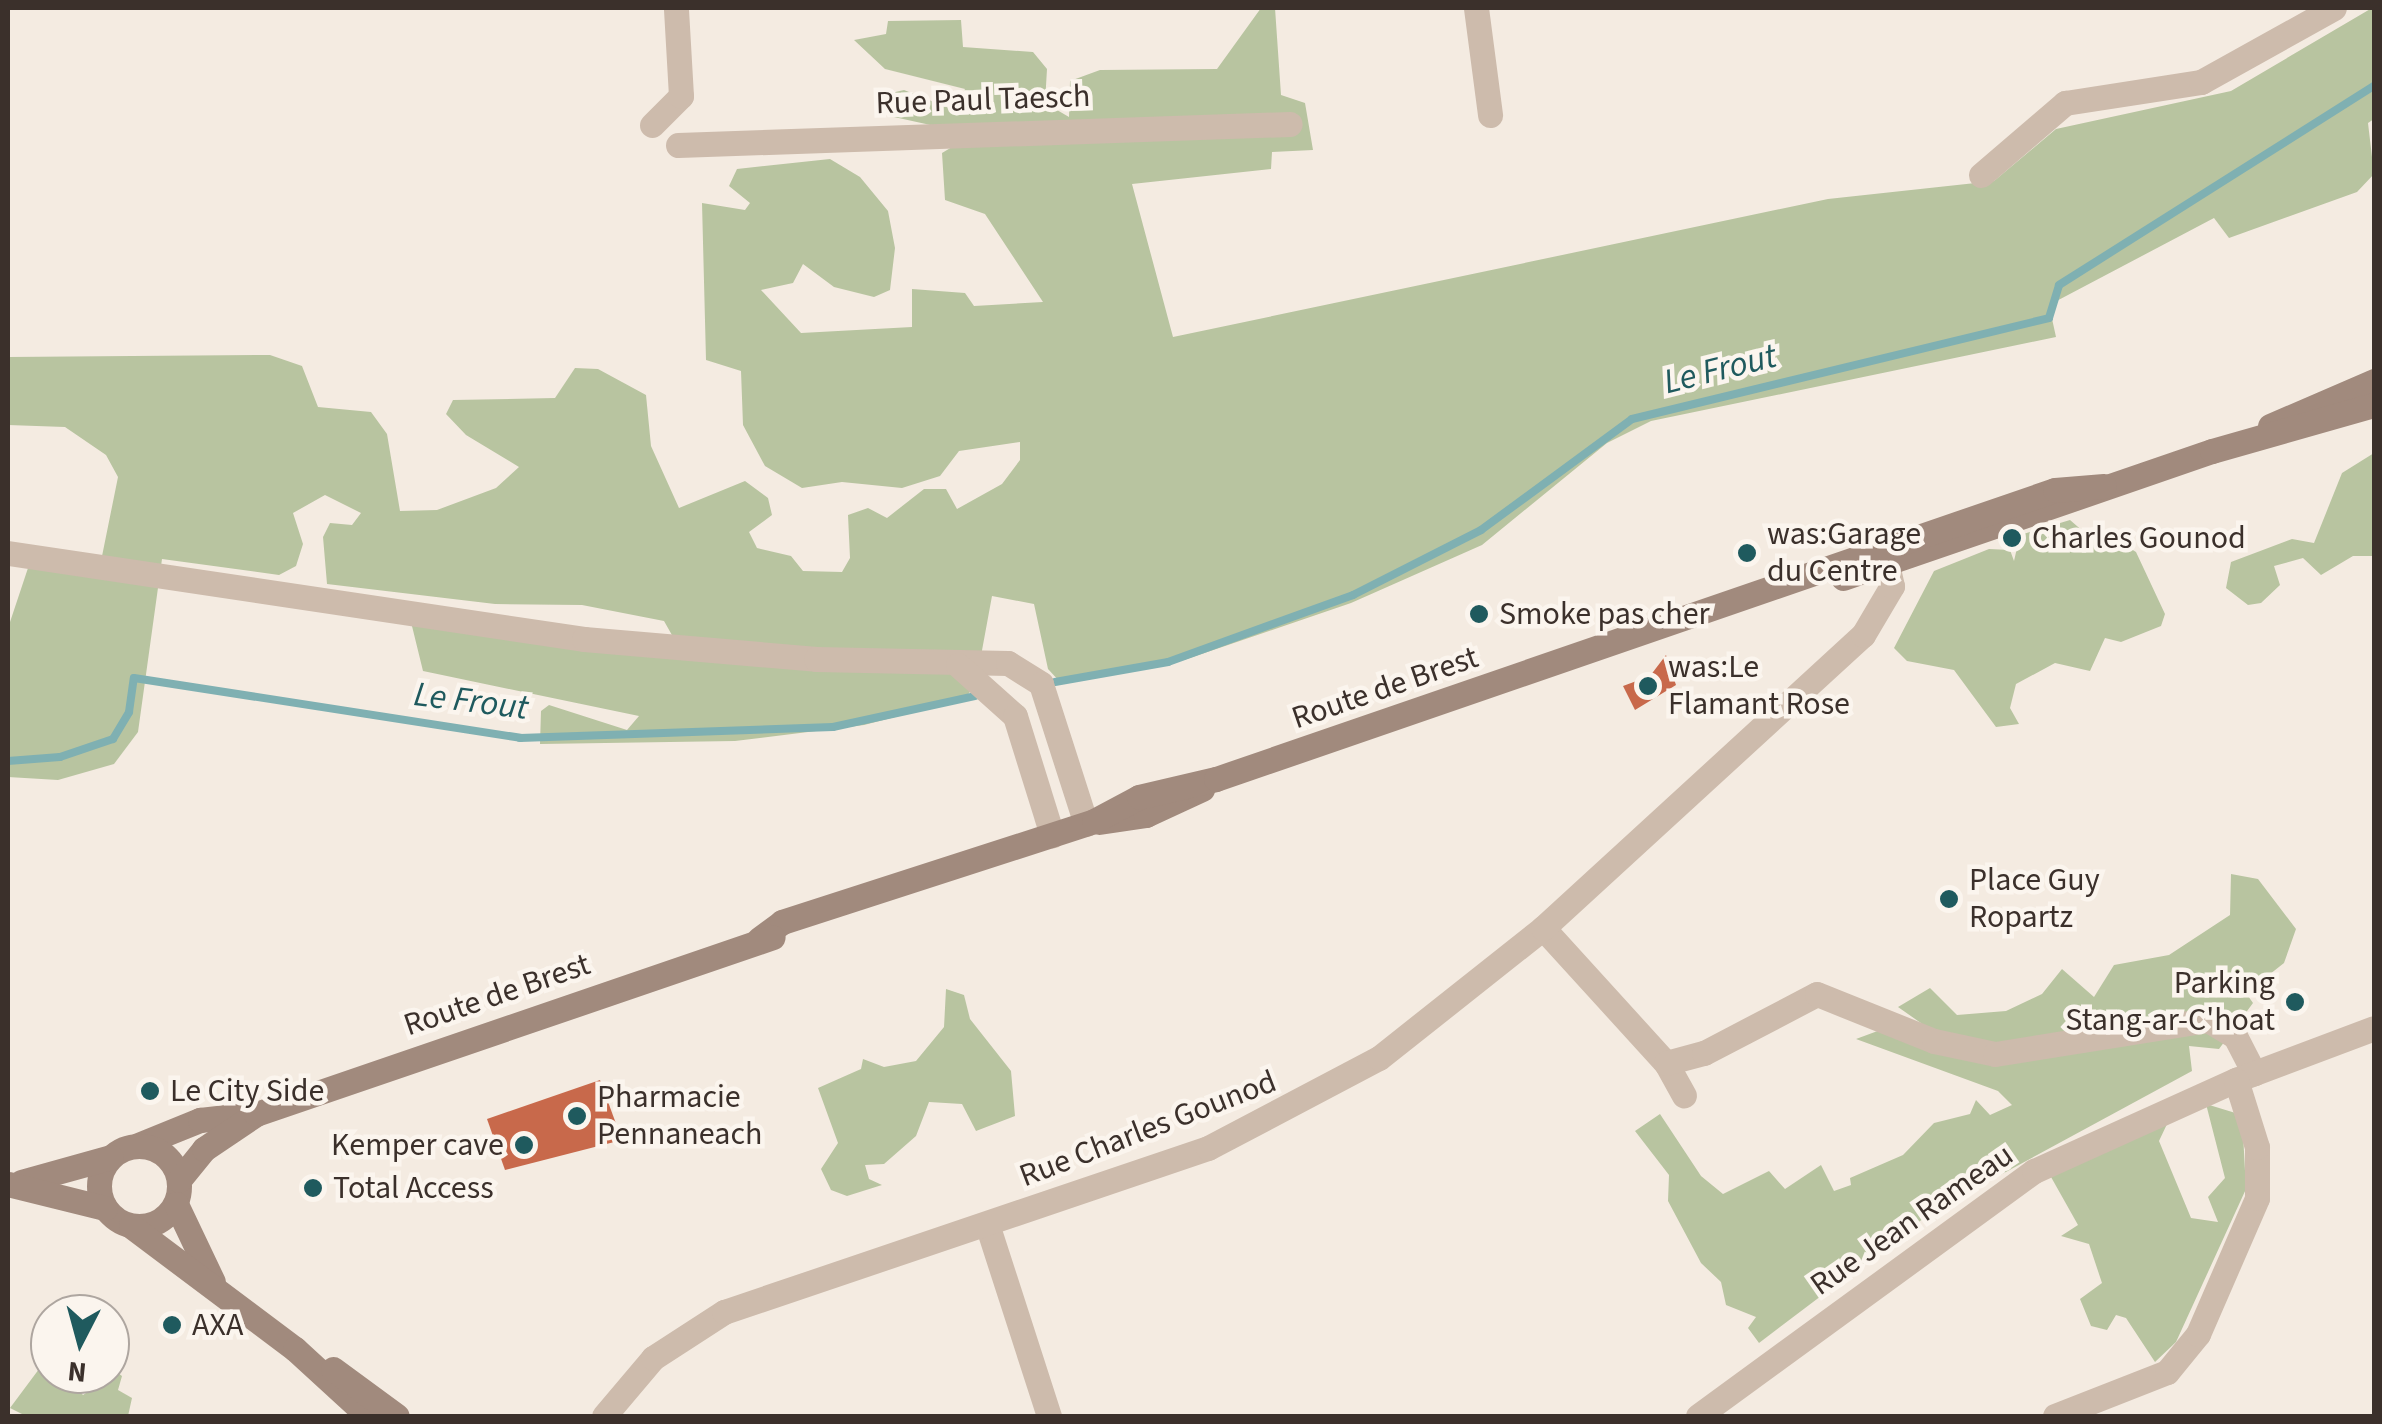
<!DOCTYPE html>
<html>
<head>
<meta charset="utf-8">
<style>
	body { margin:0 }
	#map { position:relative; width:2382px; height:1424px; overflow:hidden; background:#f4ebe1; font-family:"Source Sans 3",sans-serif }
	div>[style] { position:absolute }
	.green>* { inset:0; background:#b8c4a0 }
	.stream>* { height:8px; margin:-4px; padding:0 4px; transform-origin:4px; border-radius:4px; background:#7fb0b2 }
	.building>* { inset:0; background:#c8694b }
	.street>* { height:25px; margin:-12.5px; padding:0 12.5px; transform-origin:12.5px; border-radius:12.5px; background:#cdbbac }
	.secondary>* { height:25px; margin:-12.5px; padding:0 12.5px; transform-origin:12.5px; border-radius:12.5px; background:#a18a7d }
	.secondary>.ring { margin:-12.5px; padding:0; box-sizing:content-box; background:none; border:25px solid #a18a7d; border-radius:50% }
	.dots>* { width:28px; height:28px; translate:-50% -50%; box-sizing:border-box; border:5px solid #fbf5ee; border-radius:50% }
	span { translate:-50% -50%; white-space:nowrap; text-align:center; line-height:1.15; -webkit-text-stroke:9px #fbf5ee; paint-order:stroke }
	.street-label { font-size:32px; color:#3b302b }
	.poi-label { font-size:32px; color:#3b302b }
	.left { translate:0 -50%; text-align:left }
	.right { translate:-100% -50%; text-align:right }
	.water-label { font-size:35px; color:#1f5a5e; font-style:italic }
	.frame { position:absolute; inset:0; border:10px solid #3b302b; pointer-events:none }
	.north { position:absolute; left:30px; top:1294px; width:100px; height:100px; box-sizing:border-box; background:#fbf5ee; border:2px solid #aea6a0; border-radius:50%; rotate:186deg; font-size:28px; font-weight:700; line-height:40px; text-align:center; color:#3b302b }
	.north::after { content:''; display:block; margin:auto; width:35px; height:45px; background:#1f5a5e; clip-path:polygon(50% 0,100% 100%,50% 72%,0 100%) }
</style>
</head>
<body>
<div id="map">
	<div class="green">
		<div style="clip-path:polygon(1261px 8px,1275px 8px,1281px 95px,1305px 103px,1313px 150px,1272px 152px,1271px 169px,1132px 184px,1173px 337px,1828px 199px,1994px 181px,2056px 129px,2231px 91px,2372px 8px,2374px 119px,2368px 123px,2374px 174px,2357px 192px,2229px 238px,2214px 218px,2049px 305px,2056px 337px,1651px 421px,1607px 443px,1482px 545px,1351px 603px,1184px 660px,1061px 683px,1048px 669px,1034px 604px,992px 596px,976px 683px,965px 699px,864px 725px,735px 741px,540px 744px,541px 711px,549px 705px,627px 730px,639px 716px,423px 671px,411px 622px,681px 651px,664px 621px,582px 605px,495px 604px,327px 584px,323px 537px,330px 523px,352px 525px,361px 513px,325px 495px,293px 513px,303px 544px,296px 566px,279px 575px,162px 559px,138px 732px,114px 764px,58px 780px,8px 777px,8px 628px,30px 562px,99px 571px,118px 477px,106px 455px,65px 427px,8px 425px,8px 357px,270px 355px,302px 366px,318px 407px,371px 412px,387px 434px,400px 511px,437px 510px,496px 488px,519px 467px,466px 435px,446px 414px,453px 400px,555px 398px,575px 368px,598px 369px,646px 395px,651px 446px,679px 508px,745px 481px,768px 498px,772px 515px,749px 532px,757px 548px,791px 556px,803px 571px,842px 572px,850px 558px,848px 515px,868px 508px,887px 518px,924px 489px,946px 489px,957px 509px,1002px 484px,1020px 460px,1020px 442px,959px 451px,940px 476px,902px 488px,842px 482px,802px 488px,765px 466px,743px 425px,741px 371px,706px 360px,702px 203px,745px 210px,750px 203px,729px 186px,737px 169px,830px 159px,860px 177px,888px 211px,895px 248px,890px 290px,874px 297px,834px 287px,803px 264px,793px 283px,761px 290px,801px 333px,912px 327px,912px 289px,965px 293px,974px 306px,1043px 302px,985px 214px,945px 200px,942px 153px,952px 147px,935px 126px,894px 117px,887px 94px,904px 90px,954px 110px,965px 89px,885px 69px,854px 40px,886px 34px,888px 21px,961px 20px,963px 47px,1033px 52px,1047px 69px,1045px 103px,1069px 117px,1070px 81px,1100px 70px,1217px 69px)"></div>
		<div style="clip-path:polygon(2374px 453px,2374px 556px,2353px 556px,2321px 575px,2303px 558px,2274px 566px,2280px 585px,2261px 603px,2248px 605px,2226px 588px,2231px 562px,2292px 539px,2314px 543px,2342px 473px)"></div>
		<div style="clip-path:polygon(2070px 520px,2092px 539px,2112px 537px,2136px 552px,2165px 614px,2161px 626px,2121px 642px,2105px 638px,2090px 671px,2055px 663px,2016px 684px,2010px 708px,2019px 724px,1996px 727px,1954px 670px,1907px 661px,1894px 648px,1934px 571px,1989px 549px,2010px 550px,2014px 561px,2020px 535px)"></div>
		<div style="clip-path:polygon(2231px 874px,2258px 879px,2296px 929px,2284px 963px,2246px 993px,2253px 1003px,2219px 1049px,2189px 1046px,2192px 1071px,1932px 1212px,1759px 1343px,1748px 1328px,1756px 1317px,1726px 1305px,1721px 1282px,1701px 1263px,1668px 1201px,1669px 1175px,1635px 1131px,1660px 1114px,1701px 1176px,1723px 1194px,1769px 1171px,1785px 1189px,1821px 1165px,1834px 1191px,1851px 1185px,1850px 1178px,1903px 1155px,1934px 1123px,1970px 1114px,1976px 1100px,1990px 1115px,2012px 1105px,1998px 1091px,1856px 1039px,1883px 1029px,1928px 1028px,1898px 1007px,1930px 988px,1957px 1015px,2006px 1011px,2042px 994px,2062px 969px,2094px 997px,2114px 965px,2169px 955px,2230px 915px)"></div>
		<div style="clip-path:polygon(946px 989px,964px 995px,970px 1019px,1011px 1071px,1015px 1116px,976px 1131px,962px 1104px,929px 1102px,916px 1136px,884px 1164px,865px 1165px,869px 1179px,882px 1185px,847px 1196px,831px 1190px,821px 1169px,838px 1143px,818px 1088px,861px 1069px,863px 1059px,884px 1067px,916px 1061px,944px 1027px)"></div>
		<div style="clip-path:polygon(2206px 1104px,2242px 1115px,2246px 1189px,2176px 1342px,2155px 1362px,2126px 1318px,2116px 1315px,2107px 1330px,2091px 1326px,2080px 1299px,2102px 1283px,2089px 1244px,2061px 1236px,2078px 1225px,2051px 1177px,2123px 1136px,2168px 1122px,2159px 1141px,2191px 1218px,2218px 1222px,2208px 1197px,2225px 1178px)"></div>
		<div style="clip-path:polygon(45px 1361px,50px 1374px,64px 1374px,83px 1395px,95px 1387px,95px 1374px,110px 1374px,110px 1367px,122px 1376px,118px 1390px,132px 1398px,128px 1416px,26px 1416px,10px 1408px)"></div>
	</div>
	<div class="stream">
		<div style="left:1055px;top:682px;width:115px;rotate:-10deg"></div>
		<div style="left:1168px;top:662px;width:197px;rotate:-19.9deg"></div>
		<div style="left:1353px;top:595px;width:144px;rotate:-26.9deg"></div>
		<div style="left:1481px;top:530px;width:187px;rotate:-36.3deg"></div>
		<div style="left:1632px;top:419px;width:429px;rotate:-13.6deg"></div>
		<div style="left:2049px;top:318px;width:34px;rotate:-73deg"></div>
		<div style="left:2059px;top:285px;width:373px;rotate:-32.3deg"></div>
		<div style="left:8px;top:761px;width:52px;rotate:-4.4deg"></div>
		<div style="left:60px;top:757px;width:56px;rotate:-18.8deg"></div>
		<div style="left:113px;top:739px;width:31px;rotate:-59deg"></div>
		<div style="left:129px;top:712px;width:34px;rotate:-82deg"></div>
		<div style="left:134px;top:678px;width:391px;rotate:8.8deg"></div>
		<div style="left:520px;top:738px;width:313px;rotate:-2deg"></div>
		<div style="left:833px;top:727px;width:145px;rotate:-12.3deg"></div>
	</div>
	<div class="building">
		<div style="clip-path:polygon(1666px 655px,1676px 685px,1635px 710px,1623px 686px,1650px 676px)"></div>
		<div style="clip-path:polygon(600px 1080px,622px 1140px,505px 1170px,487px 1119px)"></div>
	</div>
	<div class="street">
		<div style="left:1476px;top:8px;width:108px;rotate:82.5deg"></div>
		<div style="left:652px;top:125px;width:41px;rotate:-45deg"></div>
		<div style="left:681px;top:96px;width:88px;rotate:-93.3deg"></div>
		<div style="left:678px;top:145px;width:612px;rotate:-1.97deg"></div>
		<div style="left:1981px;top:175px;width:111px;rotate:-40.6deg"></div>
		<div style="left:2065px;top:103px;width:138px;rotate:-8.8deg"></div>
		<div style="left:2201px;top:82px;width:152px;rotate:-29.1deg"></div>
		<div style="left:8px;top:553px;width:582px;rotate:8.49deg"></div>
		<div style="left:584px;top:639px;width:233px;rotate:4.9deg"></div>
		<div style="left:816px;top:659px;width:192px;rotate:1.2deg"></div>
		<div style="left:1008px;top:663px;width:39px;rotate:32deg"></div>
		<div style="left:1041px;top:684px;width:147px;rotate:72.2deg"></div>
		<div style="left:958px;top:665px;width:76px;rotate:41.8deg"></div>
		<div style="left:1015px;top:716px;width:125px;rotate:72.7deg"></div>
		<div style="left:1543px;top:928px;width:183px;rotate:47.7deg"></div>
		<div style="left:1666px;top:1063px;width:37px;rotate:61deg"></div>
		<div style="left:1666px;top:1063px;width:39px;rotate:-15deg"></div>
		<div style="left:1704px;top:1053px;width:127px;rotate:-27.6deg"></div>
		<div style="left:1817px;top:994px;width:126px;rotate:21.9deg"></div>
		<div style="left:1934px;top:1041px;width:62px;rotate:12deg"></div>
		<div style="left:1995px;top:1054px;width:216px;rotate:-9.1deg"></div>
		<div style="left:2208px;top:1020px;width:31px;rotate:31deg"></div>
		<div style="left:2235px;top:1036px;width:42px;rotate:62.8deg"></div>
		<div style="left:987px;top:1224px;width:202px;rotate:72.1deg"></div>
		<div style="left:604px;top:1416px;width:76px;rotate:-49.8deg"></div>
		<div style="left:653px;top:1358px;width:85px;rotate:-32.9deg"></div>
		<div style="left:724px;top:1312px;width:511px;rotate:-18.72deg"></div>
		<div style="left:1208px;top:1148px;width:193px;rotate:-27.8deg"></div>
		<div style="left:1379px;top:1058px;width:209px;rotate:-38.4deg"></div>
		<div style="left:1543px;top:928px;width:434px;rotate:-42.5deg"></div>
		<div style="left:1863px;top:635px;width:57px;rotate:-59.4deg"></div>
		<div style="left:1892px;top:586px;width:39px;rotate:-103deg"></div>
		<div style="left:1698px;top:1416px;width:416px;rotate:-36.1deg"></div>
		<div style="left:2034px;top:1171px;width:222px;rotate:-24.3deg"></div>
		<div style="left:2236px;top:1080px;width:147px;rotate:-20.6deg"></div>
		<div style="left:2055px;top:1416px;width:120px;rotate:-21.4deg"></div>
		<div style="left:2167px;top:1372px;width:49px;rotate:-50.8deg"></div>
		<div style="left:2198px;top:1334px;width:148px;rotate:-66.5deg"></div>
		<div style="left:2257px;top:1198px;width:51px;rotate:-90deg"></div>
		<div style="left:2257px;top:1147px;width:70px;rotate:-107.4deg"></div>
	</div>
	<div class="secondary">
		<div style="left:2270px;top:426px;width:113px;rotate:-23.4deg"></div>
		<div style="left:1843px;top:578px;width:390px;rotate:-19deg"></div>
		<div style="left:2212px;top:451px;width:168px;rotate:-15.9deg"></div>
		<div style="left:1099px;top:822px;width:48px;rotate:-8.5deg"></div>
		<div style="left:1146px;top:815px;width:62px;rotate:-24.9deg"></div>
		<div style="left:759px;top:939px;width:29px;rotate:-36deg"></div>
		<div style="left:782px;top:922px;width:328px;rotate:-17.9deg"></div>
		<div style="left:1094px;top:821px;width:51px;rotate:-28.1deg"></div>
		<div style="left:1139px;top:797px;width:79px;rotate:-13.2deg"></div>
		<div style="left:1216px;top:779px;width:887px;rotate:-19.01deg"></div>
		<div style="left:2055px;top:490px;width:49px;rotate:-4.7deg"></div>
		<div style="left:138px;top:1145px;width:67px;rotate:-22deg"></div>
		<div style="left:200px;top:1120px;width:51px;rotate:-6.7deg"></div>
		<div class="ring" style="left:99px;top:1146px;width:55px;height:55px"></div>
		<div style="left:179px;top:1180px;width:40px;rotate:-51deg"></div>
		<div style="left:204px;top:1149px;width:63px;rotate:-33.9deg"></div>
		<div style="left:256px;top:1114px;width:546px;rotate:-18.9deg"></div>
		<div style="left:21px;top:1182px;width:93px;rotate:-15.5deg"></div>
		<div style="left:8px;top:1184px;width:100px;rotate:13.9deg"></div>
		<div style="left:176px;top:1204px;width:86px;rotate:64.6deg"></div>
		<div style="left:131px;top:1226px;width:205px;rotate:36.9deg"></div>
		<div style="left:295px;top:1349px;width:99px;rotate:42.5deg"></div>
		<div style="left:333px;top:1369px;width:79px;rotate:36.3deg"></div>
	</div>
	<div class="dots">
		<div style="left:2012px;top:538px;background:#1f5a5e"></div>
		<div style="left:1747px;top:553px;background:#1f5a5e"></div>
		<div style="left:1479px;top:614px;background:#1f5a5e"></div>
		<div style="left:1648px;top:686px;background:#1f5a5e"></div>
		<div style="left:1949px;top:899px;background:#1f5a5e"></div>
		<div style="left:2295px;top:1002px;background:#1f5a5e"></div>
		<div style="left:150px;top:1091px;background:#1f5a5e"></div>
		<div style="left:577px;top:1116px;background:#1f5a5e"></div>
		<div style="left:524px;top:1145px;background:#1f5a5e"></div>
		<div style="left:313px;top:1188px;background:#1f5a5e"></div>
		<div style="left:172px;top:1325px;background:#1f5a5e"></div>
	</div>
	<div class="street-label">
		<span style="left:983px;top:100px;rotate:-2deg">Rue Paul Taesch</span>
		<span style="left:1385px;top:688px;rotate:-19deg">Route de Brest</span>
		<span style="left:497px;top:995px;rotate:-19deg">Route de Brest</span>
		<span style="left:1148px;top:1129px;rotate:-21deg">Rue Charles Gounod</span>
		<span style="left:1912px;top:1220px;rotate:-35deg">Rue Jean Rameau</span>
	</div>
	<div class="poi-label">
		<span class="left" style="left:1767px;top:553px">was:Garage<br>du Centre</span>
		<span class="left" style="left:2032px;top:538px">Charles Gounod</span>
		<span class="left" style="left:1499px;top:614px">Smoke pas cher</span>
		<span class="left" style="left:1668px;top:686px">was:Le<br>Flamant Rose</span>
		<span class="left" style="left:1969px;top:899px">Place Guy<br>Ropartz</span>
		<span class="right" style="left:2275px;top:1002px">Parking<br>Stang-ar-C'hoat</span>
		<span class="left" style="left:170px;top:1091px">Le City Side</span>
		<span class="left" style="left:597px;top:1116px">Pharmacie<br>Pennaneach</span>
		<span class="right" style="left:504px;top:1145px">Kemper cave</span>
		<span class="left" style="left:333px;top:1188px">Total Access</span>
		<span class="left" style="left:192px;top:1325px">AXA</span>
	</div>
	<div class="water-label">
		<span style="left:1720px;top:369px;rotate:-14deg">Le Frout</span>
		<span style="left:471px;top:701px;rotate:7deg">Le Frout</span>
	</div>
	<div class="frame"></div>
	<div class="north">N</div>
</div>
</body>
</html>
